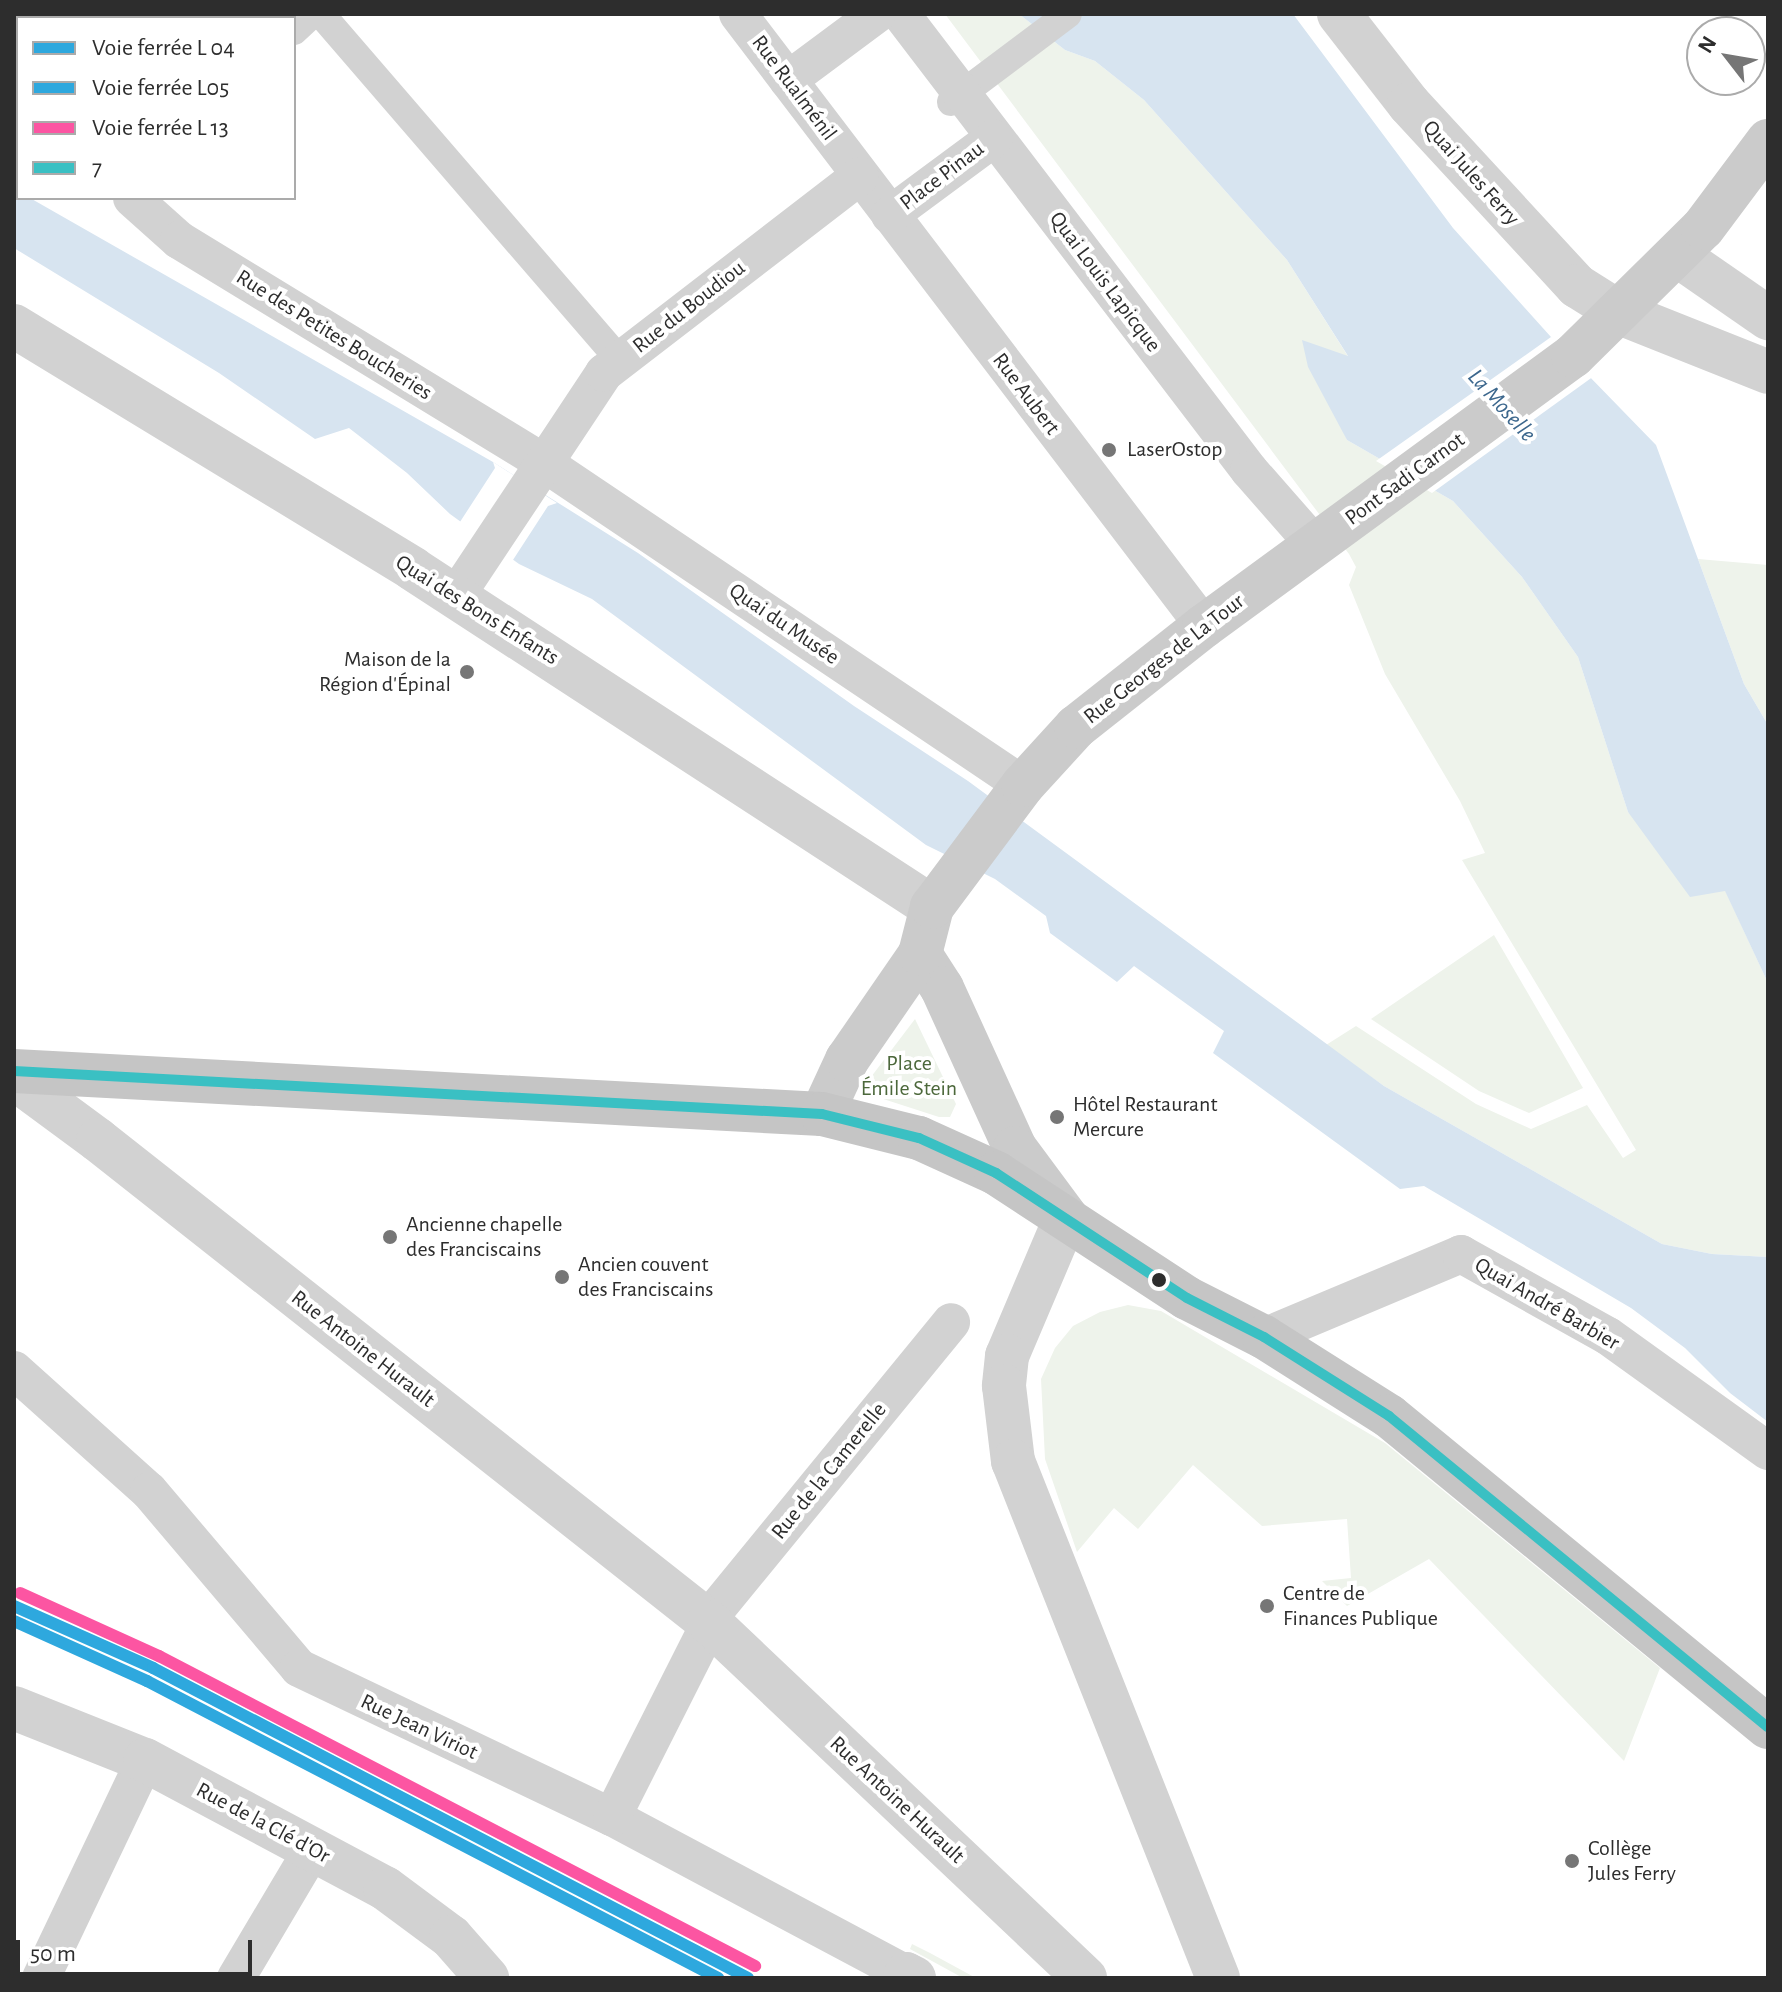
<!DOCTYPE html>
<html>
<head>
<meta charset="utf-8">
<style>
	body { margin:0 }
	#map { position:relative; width:1782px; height:1992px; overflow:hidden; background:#fff; font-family:"Alegreya Sans",sans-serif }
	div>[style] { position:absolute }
	.green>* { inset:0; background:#eef3eb }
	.water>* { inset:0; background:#d7e4f0 }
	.pier>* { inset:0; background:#fff }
	.pedestrian>* { height:28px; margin:-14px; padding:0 14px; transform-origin:14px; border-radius:14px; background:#d2d2d2 }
	.minor>* { height:38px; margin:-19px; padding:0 19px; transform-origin:19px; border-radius:19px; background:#d2d2d2 }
	.tertiary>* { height:44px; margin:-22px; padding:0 22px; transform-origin:22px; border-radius:22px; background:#d2d2d2 }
	.secondary>* { height:44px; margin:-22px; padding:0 22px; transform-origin:22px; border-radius:22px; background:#cbcbcb }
	.primary>* { height:44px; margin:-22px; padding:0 22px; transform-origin:22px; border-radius:22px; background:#c5c5c5 }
	.bus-1>* { height:10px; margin:-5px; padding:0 5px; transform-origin:5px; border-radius:5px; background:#3ac0c3 }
	.rail-1>* { height:12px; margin:-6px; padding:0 6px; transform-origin:6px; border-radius:6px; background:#2ea8de }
	.rail-2>* { height:12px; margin:-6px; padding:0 6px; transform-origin:6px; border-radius:6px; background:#2ea8de }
	.rail-3>* { height:12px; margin:-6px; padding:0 6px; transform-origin:6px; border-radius:6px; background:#fc55a2 }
	.dots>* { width:22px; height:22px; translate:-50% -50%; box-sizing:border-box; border:4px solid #fff; border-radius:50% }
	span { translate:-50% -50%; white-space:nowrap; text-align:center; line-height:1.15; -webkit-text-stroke:8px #fff; paint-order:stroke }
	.street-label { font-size:22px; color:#2d2d2d }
	.poi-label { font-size:22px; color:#2d2d2d }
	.left { translate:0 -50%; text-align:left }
	.right { translate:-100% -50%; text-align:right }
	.park-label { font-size:22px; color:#4c683b }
	.water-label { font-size:24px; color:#3c678d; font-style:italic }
	.frame { position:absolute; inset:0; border:16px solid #2d2d2d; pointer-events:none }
	.legend { position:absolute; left:16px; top:16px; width:280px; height:184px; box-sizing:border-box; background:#fff; border:2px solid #ababab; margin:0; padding:10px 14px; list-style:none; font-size:24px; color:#2d2d2d }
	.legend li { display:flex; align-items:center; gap:16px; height:40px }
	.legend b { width:40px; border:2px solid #ababab }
	.north { position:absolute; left:1686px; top:16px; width:80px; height:80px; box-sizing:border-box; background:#fff; border:2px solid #ababab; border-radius:50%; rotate:301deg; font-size:22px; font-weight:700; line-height:32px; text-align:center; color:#2d2d2d }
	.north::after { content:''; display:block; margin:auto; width:28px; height:36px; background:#767676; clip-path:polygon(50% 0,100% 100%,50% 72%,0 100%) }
	.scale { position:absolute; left:16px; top:1940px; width:236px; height:36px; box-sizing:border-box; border:4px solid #2d2d2d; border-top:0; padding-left:10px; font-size:24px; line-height:28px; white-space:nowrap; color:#2d2d2d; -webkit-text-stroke:6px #fff; paint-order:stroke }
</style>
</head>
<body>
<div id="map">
	<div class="green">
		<div style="clip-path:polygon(945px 14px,1019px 14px,1065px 50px,1095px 61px,1144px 100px,1287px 260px,1349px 358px,1303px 341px,1347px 440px,1453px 501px,1522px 577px,1578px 657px,1628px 812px,1725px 890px,1768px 983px,1768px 1257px,1712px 1254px,1662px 1244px,1384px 1086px,1326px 1045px,1356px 1026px,1476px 1104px,1531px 1129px,1587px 1105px,1623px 1158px,1636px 1150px,1462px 860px,1485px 853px,1460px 801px,1385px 674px,1349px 585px,1356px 567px,1349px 554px)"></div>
		<div style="clip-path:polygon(1698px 559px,1768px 565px,1768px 725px,1744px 684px)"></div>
		<div style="clip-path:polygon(1494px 935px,1583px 1088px,1529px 1113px,1479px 1091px,1371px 1019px)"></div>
		<div style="clip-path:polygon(915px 1019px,956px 1104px,950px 1117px,939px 1117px,874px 1096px,869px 1090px,871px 1077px)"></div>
		<div style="clip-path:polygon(1128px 1305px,1161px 1311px,1385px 1443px,1660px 1668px,1624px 1761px,1429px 1559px,1347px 1606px,1322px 1581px,1351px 1578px,1347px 1519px,1262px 1526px,1193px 1465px,1138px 1529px,1114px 1508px,1077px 1552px,1045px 1459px,1041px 1379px,1055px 1348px,1073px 1326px,1100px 1312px)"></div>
		<div style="clip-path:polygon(912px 1944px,930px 1953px,976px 1978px,963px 1978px,910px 1949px)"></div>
	</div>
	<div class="water">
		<div style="clip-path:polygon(1019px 14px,1293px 14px,1453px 228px,1551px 337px,1656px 445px,1744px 684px,1768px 725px,1768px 983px,1725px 891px,1690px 897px,1628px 812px,1578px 657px,1522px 577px,1453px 501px,1347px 440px,1308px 367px,1302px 340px,1348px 356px,1287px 260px,1144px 100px,1095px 61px,1065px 50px)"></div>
		<div style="clip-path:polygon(14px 188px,18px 198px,30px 198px,493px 462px,638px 553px,854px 706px,968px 781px,1384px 1086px,1662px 1244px,1712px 1254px,1768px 1257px,1768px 1422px,1730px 1393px,1685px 1348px,1631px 1308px,1424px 1186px,1400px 1189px,1213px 1053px,1224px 1031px,1134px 966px,1117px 982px,1050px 933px,1046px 916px,995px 879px,926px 845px,592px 599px,519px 564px,450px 514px,407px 473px,349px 428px,315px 439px,219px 373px,14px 248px)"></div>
	</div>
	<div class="pier">
		<div style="clip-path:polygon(1551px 337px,1558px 339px,1594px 376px,1432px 493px,1376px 461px)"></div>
		<div style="clip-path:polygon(493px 462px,557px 503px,548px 506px,511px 563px,458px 525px,495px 468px)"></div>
	</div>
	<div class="pedestrian">
		<div style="left:321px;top:14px;width:457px;rotate:49.2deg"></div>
		<div style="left:294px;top:31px;width:25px;rotate:-43deg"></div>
		<div style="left:951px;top:102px;width:146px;rotate:-36.9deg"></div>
	</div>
	<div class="minor">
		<div style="left:738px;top:14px;width:769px;rotate:52.71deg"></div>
		<div style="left:901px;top:14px;width:574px;rotate:52.65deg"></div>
		<div style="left:1249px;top:470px;width:100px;rotate:48.7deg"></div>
		<div style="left:788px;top:80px;width:111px;rotate:-36.6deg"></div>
		<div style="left:14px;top:86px;width:6px;rotate:45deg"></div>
		<div style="left:132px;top:198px;width:63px;rotate:41.8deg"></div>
		<div style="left:179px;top:240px;width:428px;rotate:31.4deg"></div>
		<div style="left:544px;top:463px;width:577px;rotate:33.91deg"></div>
		<div style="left:890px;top:215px;width:129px;rotate:-36.5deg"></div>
		<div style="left:456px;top:596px;width:268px;rotate:-56.4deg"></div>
		<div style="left:604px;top:373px;width:323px;rotate:-37.6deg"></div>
		<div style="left:1264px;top:1337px;width:214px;rotate:-22.8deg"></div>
		<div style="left:1461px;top:1254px;width:168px;rotate:29.2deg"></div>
		<div style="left:1608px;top:1336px;width:197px;rotate:35.7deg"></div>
		<div style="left:14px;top:1370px;width:181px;rotate:41.9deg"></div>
		<div style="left:149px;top:1491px;width:232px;rotate:49.7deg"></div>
		<div style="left:299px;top:1668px;width:347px;rotate:25.5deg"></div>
		<div style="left:612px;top:1817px;width:333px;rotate:28.1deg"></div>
		<div style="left:612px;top:1817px;width:235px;rotate:-63.2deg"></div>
		<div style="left:718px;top:1607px;width:368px;rotate:-50.7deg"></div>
		<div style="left:41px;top:1978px;width:242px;rotate:-64.5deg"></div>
		<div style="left:236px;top:1978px;width:149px;rotate:-59.3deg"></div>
	</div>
	<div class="tertiary">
		<div style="left:1339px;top:14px;width:114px;rotate:52.1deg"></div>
		<div style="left:1409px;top:104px;width:248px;rotate:47.3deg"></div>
		<div style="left:1577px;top:286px;width:51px;rotate:32.1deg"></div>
		<div style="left:1620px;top:313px;width:159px;rotate:21.7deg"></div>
		<div style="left:1677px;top:255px;width:111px;rotate:34.7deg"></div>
		<div style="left:14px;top:326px;width:467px;rotate:31.3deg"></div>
		<div style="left:413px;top:569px;width:619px;rotate:33.07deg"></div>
		<div style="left:14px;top:1078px;width:104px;rotate:36.4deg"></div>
		<div style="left:98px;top:1140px;width:778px;rotate:38.27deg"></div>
		<div style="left:709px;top:1622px;width:518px;rotate:43.43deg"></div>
		<div style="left:1066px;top:1217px;width:151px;rotate:113deg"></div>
		<div style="left:1007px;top:1356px;width:30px;rotate:96deg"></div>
		<div style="left:1004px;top:1386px;width:76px;rotate:83.2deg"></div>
		<div style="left:1013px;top:1461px;width:556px;rotate:68.37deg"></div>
		<div style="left:14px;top:1708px;width:141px;rotate:21.7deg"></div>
		<div style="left:145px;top:1760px;width:272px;rotate:28.1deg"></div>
		<div style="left:385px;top:1888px;width:82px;rotate:36.6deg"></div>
		<div style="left:451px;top:1937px;width:55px;rotate:48.7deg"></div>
		<div style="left:905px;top:1978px;width:4px;rotate:-76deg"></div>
		<div style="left:906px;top:1974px;width:9px;rotate:27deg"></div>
	</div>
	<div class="secondary">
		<div style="left:920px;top:954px;width:40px;rotate:57.1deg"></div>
		<div style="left:942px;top:988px;width:176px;rotate:65.5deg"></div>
		<div style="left:1015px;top:1148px;width:86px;rotate:53.5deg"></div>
		<div style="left:822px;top:1114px;width:60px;rotate:-65.2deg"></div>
		<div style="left:847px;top:1060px;width:129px;rotate:-55.4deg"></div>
		<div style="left:920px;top:954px;width:49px;rotate:-75.7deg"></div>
		<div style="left:932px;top:907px;width:152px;rotate:-53.3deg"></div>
		<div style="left:1023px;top:785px;width:79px;rotate:-47.6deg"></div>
		<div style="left:1076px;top:727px;width:163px;rotate:-38.3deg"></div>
		<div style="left:1204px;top:626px;width:457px;rotate:-36.2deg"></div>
		<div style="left:1573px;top:356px;width:182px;rotate:-44.6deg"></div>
		<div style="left:1703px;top:228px;width:109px;rotate:-53.2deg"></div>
	</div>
	<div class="primary">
		<div style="left:14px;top:1071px;width:809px;rotate:3.05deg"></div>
		<div style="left:822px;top:1114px;width:100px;rotate:13.9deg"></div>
		<div style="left:919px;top:1138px;width:85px;rotate:24.4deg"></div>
		<div style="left:996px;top:1173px;width:228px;rotate:33.2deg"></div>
		<div style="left:1187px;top:1298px;width:86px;rotate:26.9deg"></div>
		<div style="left:1264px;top:1337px;width:148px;rotate:32.3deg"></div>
		<div style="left:1389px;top:1416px;width:490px;rotate:39.4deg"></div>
	</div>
	<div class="bus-1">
		<div style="left:14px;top:1071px;width:809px;rotate:3.05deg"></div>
		<div style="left:822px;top:1114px;width:100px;rotate:13.9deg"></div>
		<div style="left:919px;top:1138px;width:85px;rotate:24.4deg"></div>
		<div style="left:996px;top:1173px;width:228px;rotate:33.2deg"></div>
		<div style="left:1187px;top:1298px;width:86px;rotate:26.9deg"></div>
		<div style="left:1264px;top:1337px;width:148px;rotate:32.3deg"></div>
		<div style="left:1389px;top:1416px;width:490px;rotate:39.4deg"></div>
	</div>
	<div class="rail-1">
		<div style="left:14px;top:1606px;width:152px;rotate:24deg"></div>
		<div style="left:153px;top:1668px;width:671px;rotate:27.52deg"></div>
	</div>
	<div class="rail-2">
		<div style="left:14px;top:1621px;width:146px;rotate:24.3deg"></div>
		<div style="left:147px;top:1681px;width:644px;rotate:27.48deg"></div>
	</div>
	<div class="rail-3">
		<div style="left:20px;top:1593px;width:153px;rotate:24.4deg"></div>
		<div style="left:159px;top:1656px;width:672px;rotate:27.48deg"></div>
	</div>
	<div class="dots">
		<div style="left:1109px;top:450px;background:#767676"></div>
		<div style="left:467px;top:672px;background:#767676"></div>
		<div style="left:1057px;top:1117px;background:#767676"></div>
		<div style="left:390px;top:1237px;background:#767676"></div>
		<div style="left:562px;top:1277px;background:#767676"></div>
		<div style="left:1159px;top:1280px;background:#2d2d2d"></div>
		<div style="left:1267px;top:1606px;background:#767676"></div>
		<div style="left:1572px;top:1861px;background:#767676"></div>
	</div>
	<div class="street-label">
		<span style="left:794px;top:88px;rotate:53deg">Rue Rualménil</span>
		<span style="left:1471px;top:173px;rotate:48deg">Quai Jules Ferry</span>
		<span style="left:942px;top:176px;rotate:-37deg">Place Pinau</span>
		<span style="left:1105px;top:282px;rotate:53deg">Quai Louis Lapicque</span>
		<span style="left:689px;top:307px;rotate:-38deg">Rue du Boudiou</span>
		<span style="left:334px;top:335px;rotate:32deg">Rue des Petites Boucheries</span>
		<span style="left:1026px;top:394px;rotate:53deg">Rue Aubert</span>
		<span style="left:1405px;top:479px;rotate:-36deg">Pont Sadi Carnot</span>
		<span style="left:477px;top:610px;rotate:32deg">Quai des Bons Enfants</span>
		<span style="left:784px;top:624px;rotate:34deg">Quai du Musée</span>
		<span style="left:1164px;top:659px;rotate:-38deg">Rue Georges de La Tour</span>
		<span style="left:1547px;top:1304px;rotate:30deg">Quai André Barbier</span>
		<span style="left:363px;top:1349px;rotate:38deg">Rue Antoine Hurault</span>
		<span style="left:829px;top:1471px;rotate:-51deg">Rue de la Camerelle</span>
		<span style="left:419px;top:1727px;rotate:25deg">Rue Jean Viriot</span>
		<span style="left:897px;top:1800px;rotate:43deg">Rue Antoine Hurault</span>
		<span style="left:263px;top:1823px;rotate:28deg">Rue de la Clé d'Or</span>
	</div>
	<div class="poi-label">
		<span class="left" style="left:1127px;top:450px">LaserOstop</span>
		<span class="right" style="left:451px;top:672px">Maison de la<br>Région d'Épinal</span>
		<span class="left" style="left:1073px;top:1117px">Hôtel Restaurant<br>Mercure</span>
		<span class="left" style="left:406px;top:1237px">Ancienne chapelle<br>des Franciscains</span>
		<span class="left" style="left:578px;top:1277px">Ancien couvent<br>des Franciscains</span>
		<span class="left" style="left:1283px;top:1606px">Centre de<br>Finances Publique</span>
		<span class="left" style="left:1588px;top:1861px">Collège<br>Jules Ferry</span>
	</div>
	<div class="park-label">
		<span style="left:909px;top:1076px">Place<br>Émile Stein</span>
	</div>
	<div class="water-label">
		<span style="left:1501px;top:406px;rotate:48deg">La Moselle</span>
	</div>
	<div class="frame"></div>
	<ul class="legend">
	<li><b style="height:10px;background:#2ea8de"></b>Voie ferrée L 04</li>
	<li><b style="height:10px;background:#2ea8de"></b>Voie ferrée L05</li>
	<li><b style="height:10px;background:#fc55a2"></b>Voie ferrée L 13</li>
	<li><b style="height:10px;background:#3ac0c3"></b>7</li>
	</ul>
	<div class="north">N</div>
	<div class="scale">50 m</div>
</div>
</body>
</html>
